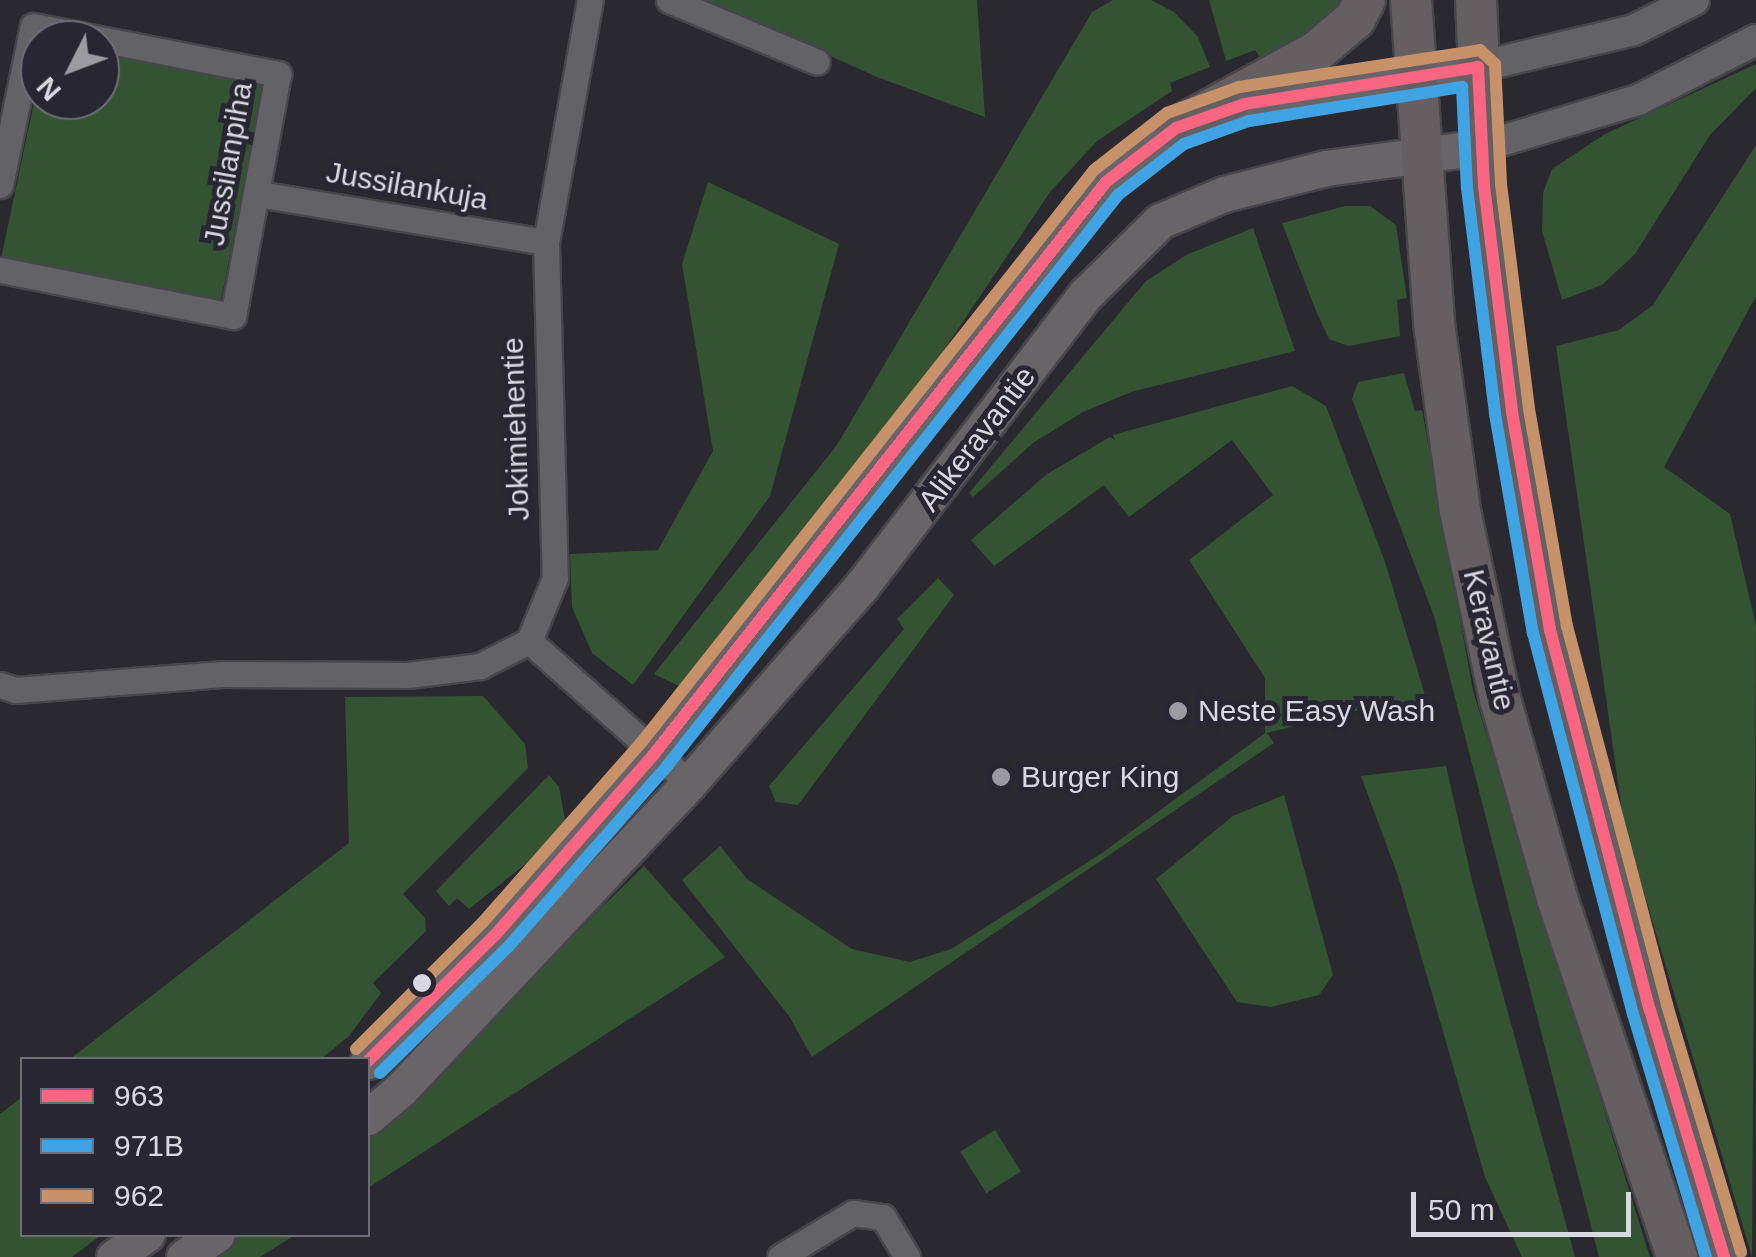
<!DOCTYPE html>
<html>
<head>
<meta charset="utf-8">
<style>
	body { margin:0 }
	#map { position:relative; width:1756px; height:1257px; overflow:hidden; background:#2a292f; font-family:Arial,sans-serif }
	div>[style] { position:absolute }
	.green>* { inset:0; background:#335333; transform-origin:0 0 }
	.roads { filter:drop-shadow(2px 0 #46464b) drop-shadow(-2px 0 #46464b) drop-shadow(0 2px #46464b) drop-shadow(0 -2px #46464b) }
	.minor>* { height:25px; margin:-12.5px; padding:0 12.5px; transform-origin:12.5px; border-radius:12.5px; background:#636367 }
	.tertiary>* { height:30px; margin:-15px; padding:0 15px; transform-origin:15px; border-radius:15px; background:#636367 }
	.secondary>* { height:35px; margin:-17.5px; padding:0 17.5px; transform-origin:17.5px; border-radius:17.5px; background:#686468 }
	.primary>* { height:40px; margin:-20px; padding:0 20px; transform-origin:20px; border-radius:20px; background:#665f62 }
	.bus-1>* { height:12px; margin:-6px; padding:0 6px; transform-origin:6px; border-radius:6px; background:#fa6682 }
	.bus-2>* { height:12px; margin:-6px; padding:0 6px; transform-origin:6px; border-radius:6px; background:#40a4e4 }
	.bus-3>* { height:12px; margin:-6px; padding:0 6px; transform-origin:6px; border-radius:6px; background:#c7916a }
	.dots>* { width:28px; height:28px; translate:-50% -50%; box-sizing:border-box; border:5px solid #282632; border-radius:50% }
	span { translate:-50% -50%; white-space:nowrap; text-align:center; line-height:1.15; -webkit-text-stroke:10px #282632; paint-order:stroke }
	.street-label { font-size:30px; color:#d9d8e0 }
	.poi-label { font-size:30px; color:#d9d8e0 }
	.left { translate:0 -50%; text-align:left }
	.legend { position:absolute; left:20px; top:1057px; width:350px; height:180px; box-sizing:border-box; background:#282632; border:2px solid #6f6d78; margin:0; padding:12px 18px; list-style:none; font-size:30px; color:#d9d8e0 }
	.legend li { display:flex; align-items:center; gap:20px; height:50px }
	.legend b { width:50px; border:2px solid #6f6d78 }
	.north { position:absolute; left:20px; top:20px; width:100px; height:100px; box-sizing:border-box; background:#282632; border:2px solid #6f6d78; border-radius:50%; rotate:228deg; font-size:28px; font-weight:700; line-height:40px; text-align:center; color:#d9d8e0 }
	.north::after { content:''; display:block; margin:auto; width:35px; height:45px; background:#9c9ba2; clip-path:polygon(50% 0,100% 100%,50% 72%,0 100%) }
	.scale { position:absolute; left:1411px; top:1192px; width:220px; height:45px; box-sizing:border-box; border:5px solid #d9d8e0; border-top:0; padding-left:12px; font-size:30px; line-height:35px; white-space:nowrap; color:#d9d8e0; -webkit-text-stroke:8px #282632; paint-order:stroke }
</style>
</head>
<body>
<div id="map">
	<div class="green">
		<div style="clip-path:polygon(706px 0,977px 0,985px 117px,877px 77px)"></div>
		<div style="clip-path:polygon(1113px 0,1151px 0,1174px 12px,1198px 37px,1210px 67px,1170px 83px,1172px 91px,1097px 141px,1050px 192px,938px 359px,715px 658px,679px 686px,654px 674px,837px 445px,1092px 12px)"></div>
		<div style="clip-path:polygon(1209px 0,1344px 0,1329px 20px,1297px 40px,1261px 59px,1255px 50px,1226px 61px)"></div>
		<div style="clip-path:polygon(100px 52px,263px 84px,220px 305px,1px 259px,40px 74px,40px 100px,100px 100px)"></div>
		<div style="clip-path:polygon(1756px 64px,1756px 88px,1710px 135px,1635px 254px,1602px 285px,1562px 300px,1542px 231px,1543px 193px,1552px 169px,1605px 134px)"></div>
		<div style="clip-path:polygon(1756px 145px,1756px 296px,1664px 467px,1730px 514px,1756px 626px,1752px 1257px,1624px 825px,1556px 346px,1619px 330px,1653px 305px)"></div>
		<div style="clip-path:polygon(708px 182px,839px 244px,770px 496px,633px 685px,592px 653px,572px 607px,570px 554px,658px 550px,713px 451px,682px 264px)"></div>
		<div style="clip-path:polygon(1345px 206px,1370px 206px,1396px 225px,1407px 298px,1397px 300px,1400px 336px,1348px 346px,1329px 339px,1316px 311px,1282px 223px)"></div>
		<div style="clip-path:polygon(1253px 228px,1295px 351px,1131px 392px,1083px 412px,1033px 443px,973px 497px,969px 493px,1146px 281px,1188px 254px)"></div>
		<div style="clip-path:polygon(1404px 373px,1415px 411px,1422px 410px,1473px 691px,1650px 1257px,1599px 1257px,1434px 616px,1352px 399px,1358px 382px)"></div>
		<div style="clip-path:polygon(1292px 386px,1326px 406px,1385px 562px,1427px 702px,1376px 706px,1267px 733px,1274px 743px,812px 1057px,789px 1016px,682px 880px,720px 846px,747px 879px,852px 949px,910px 962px,951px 949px,1102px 853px,1265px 733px,1265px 678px,1189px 560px,1273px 495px,1232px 440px,1129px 517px,1104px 485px,994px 566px,971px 540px,1047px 474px,1110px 437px,1115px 440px,1113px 435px)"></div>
		<div style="clip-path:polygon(938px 578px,954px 595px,798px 805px,776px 802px,769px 786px,904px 629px,897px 619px)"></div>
		<div style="clip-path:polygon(483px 696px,525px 744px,528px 768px,403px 894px,425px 918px,426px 931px,373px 983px,381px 993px,349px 1036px,321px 1059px,70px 1059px,349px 843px,345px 697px)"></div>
		<div style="clip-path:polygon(1446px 766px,1473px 885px,1575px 1257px,1522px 1257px,1485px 1177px,1398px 876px,1361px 776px)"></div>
		<div style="clip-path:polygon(549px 775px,559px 787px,565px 820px,532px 859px,469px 909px,457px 898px,449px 906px,436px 891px)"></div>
		<div style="clip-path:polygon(1284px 795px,1333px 975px,1319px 995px,1271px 1007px,1237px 1002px,1156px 879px,1233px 816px)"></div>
		<div style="clip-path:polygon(644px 866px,725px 957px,368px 1188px,368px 1135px)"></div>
		<div style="clip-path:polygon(22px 1097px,22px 1234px,101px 1235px,72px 1257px,0 1257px,0 1114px)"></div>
		<div style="left:995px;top:1130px;width:49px;height:41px;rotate:58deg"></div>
		<div style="clip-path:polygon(238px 1235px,295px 1235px,260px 1257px,205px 1257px)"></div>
	</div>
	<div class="roads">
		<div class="minor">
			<div style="left:590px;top:0;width:246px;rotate:100.3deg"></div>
			<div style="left:546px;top:242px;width:336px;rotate:88.5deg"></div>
			<div style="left:555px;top:578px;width:68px;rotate:112.4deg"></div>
			<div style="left:529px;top:641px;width:214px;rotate:41.6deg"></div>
			<div style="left:669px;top:0;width:160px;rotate:22.7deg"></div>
			<div style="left:0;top:185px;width:162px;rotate:-78.3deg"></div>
			<div style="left:33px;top:26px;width:250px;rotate:11.1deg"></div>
			<div style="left:278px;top:74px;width:246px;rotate:100.5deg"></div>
			<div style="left:233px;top:316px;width:237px;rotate:-168.8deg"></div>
			<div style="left:258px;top:194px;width:292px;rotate:9.5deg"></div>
			<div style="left:0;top:685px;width:16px;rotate:18deg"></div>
			<div style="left:15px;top:690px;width:208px;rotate:-4.4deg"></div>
			<div style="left:222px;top:674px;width:186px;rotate:0.3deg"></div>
			<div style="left:408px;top:675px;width:73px;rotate:-7.1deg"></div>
			<div style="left:480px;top:666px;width:55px;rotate:-27deg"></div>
			<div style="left:780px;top:1257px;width:85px;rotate:-31.1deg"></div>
			<div style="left:853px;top:1213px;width:30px;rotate:8deg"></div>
			<div style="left:883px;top:1217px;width:47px;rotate:59deg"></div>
		</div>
		<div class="tertiary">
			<div style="left:1478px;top:67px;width:160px;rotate:-13.3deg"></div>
			<div style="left:1634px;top:30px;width:67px;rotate:-26.6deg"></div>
			<div style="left:1481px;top:147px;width:164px;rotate:-16.7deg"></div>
			<div style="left:1638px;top:100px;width:132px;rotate:-27deg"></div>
		</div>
		<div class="secondary">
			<div style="left:368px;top:1061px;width:180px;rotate:-44.8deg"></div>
			<div style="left:496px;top:934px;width:240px;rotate:-48.7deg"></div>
			<div style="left:654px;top:754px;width:729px;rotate:-51.68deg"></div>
			<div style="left:1106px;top:182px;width:88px;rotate:-37.6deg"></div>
			<div style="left:1176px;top:128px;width:73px;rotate:-19.2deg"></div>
			<div style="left:1245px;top:104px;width:236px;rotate:-9deg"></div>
			<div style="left:368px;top:1117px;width:43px;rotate:-40.3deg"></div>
			<div style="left:401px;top:1089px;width:420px;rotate:-46.7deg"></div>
			<div style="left:689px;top:783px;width:259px;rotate:-48.8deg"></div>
			<div style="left:860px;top:588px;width:371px;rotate:-52.5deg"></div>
			<div style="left:1086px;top:294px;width:104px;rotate:-44.6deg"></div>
			<div style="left:1160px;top:221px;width:69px;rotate:-22.9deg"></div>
			<div style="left:1224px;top:194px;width:105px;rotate:-14.3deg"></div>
			<div style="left:1326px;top:168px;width:156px;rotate:-7.7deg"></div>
			<div style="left:114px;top:1257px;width:40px;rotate:-34.9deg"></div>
			<div style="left:184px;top:1257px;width:40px;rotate:-34.9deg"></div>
		</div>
		<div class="primary">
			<div style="left:1411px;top:0;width:324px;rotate:85.9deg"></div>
			<div style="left:1434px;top:323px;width:190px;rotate:82.1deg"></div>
			<div style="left:1460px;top:511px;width:192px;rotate:78deg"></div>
			<div style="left:1500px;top:699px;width:207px;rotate:74deg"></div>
			<div style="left:1557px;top:898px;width:379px;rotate:71.5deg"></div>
			<div style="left:1476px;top:0;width:186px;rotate:87.5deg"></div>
			<div style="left:1484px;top:186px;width:228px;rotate:82.9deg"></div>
			<div style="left:1512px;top:412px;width:221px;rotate:80.1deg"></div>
			<div style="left:1550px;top:630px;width:393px;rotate:75.3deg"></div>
			<div style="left:1650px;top:1010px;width:258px;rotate:73.3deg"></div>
			<div style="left:1176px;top:128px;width:159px;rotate:-28.5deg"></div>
			<div style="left:1316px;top:52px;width:51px;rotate:-40.2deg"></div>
			<div style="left:1355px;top:19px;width:21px;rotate:-62deg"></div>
		</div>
	</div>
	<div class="bus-1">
		<div style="left:368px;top:1061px;width:180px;rotate:-44.8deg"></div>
		<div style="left:496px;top:934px;width:240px;rotate:-48.7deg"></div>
		<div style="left:654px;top:754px;width:729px;rotate:-51.68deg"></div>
		<div style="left:1106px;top:182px;width:88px;rotate:-37.6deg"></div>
		<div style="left:1176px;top:128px;width:73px;rotate:-19.2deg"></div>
		<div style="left:1245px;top:104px;width:236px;rotate:-9deg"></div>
		<div style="left:1478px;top:67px;width:119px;rotate:87.1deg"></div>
		<div style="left:1484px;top:186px;width:228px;rotate:82.9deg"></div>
		<div style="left:1512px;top:412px;width:221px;rotate:80.1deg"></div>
		<div style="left:1550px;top:630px;width:393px;rotate:75.3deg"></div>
		<div style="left:1650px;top:1010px;width:258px;rotate:73.3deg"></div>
	</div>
	<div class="bus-2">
		<div style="left:380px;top:1073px;width:181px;rotate:-44.6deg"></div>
		<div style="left:509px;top:946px;width:240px;rotate:-48.7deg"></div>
		<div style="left:667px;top:766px;width:728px;rotate:-51.7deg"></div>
		<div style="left:1118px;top:195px;width:83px;rotate:-37.7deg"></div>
		<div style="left:1184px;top:144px;width:69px;rotate:-19.5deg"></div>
		<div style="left:1249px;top:121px;width:216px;rotate:-9.1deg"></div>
		<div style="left:1462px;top:87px;width:101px;rotate:87.2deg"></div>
		<div style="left:1467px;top:188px;width:228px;rotate:82.9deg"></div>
		<div style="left:1495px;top:414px;width:222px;rotate:80.2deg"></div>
		<div style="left:1533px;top:633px;width:394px;rotate:75.3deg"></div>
		<div style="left:1633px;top:1014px;width:254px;rotate:73.3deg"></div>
	</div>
	<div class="bus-3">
		<div style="left:356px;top:1049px;width:180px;rotate:-45deg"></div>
		<div style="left:483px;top:922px;width:239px;rotate:-48.6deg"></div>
		<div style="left:641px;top:743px;width:730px;rotate:-51.67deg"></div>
		<div style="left:1094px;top:170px;width:93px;rotate:-38deg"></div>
		<div style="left:1167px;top:113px;width:77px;rotate:-19.9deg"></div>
		<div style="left:1239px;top:87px;width:244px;rotate:-8.7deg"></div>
		<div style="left:1480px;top:50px;width:21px;rotate:43deg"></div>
		<div style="left:1495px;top:64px;width:120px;rotate:87.1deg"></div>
		<div style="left:1501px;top:184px;width:227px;rotate:82.9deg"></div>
		<div style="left:1529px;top:409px;width:220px;rotate:80.1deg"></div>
		<div style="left:1567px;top:626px;width:392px;rotate:75.2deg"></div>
		<div style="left:1667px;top:1005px;width:258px;rotate:73.3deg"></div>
	</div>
	<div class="dots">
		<div style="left:1178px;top:711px;background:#9c9ba2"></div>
		<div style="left:1001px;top:777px;background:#9c9ba2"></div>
		<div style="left:422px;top:983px;background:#d9d8e0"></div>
	</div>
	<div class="street-label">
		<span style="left:228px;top:164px;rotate:-80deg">Jussilanpiha</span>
		<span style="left:407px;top:186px;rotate:10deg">Jussilankuja</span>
		<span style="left:516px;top:429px;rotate:-92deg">Jokimiehentie</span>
		<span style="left:977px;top:439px;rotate:-53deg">Alikeravantie</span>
		<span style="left:1489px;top:640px;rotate:77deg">Keravantie</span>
	</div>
	<div class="poi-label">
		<span class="left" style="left:1198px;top:711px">Neste Easy Wash</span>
		<span class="left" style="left:1021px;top:777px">Burger King</span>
	</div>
	<ul class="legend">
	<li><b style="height:12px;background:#fa6682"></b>963</li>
	<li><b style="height:12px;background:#40a4e4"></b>971B</li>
	<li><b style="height:12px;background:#c7916a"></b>962</li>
	</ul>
	<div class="north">N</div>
	<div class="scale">50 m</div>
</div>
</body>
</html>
